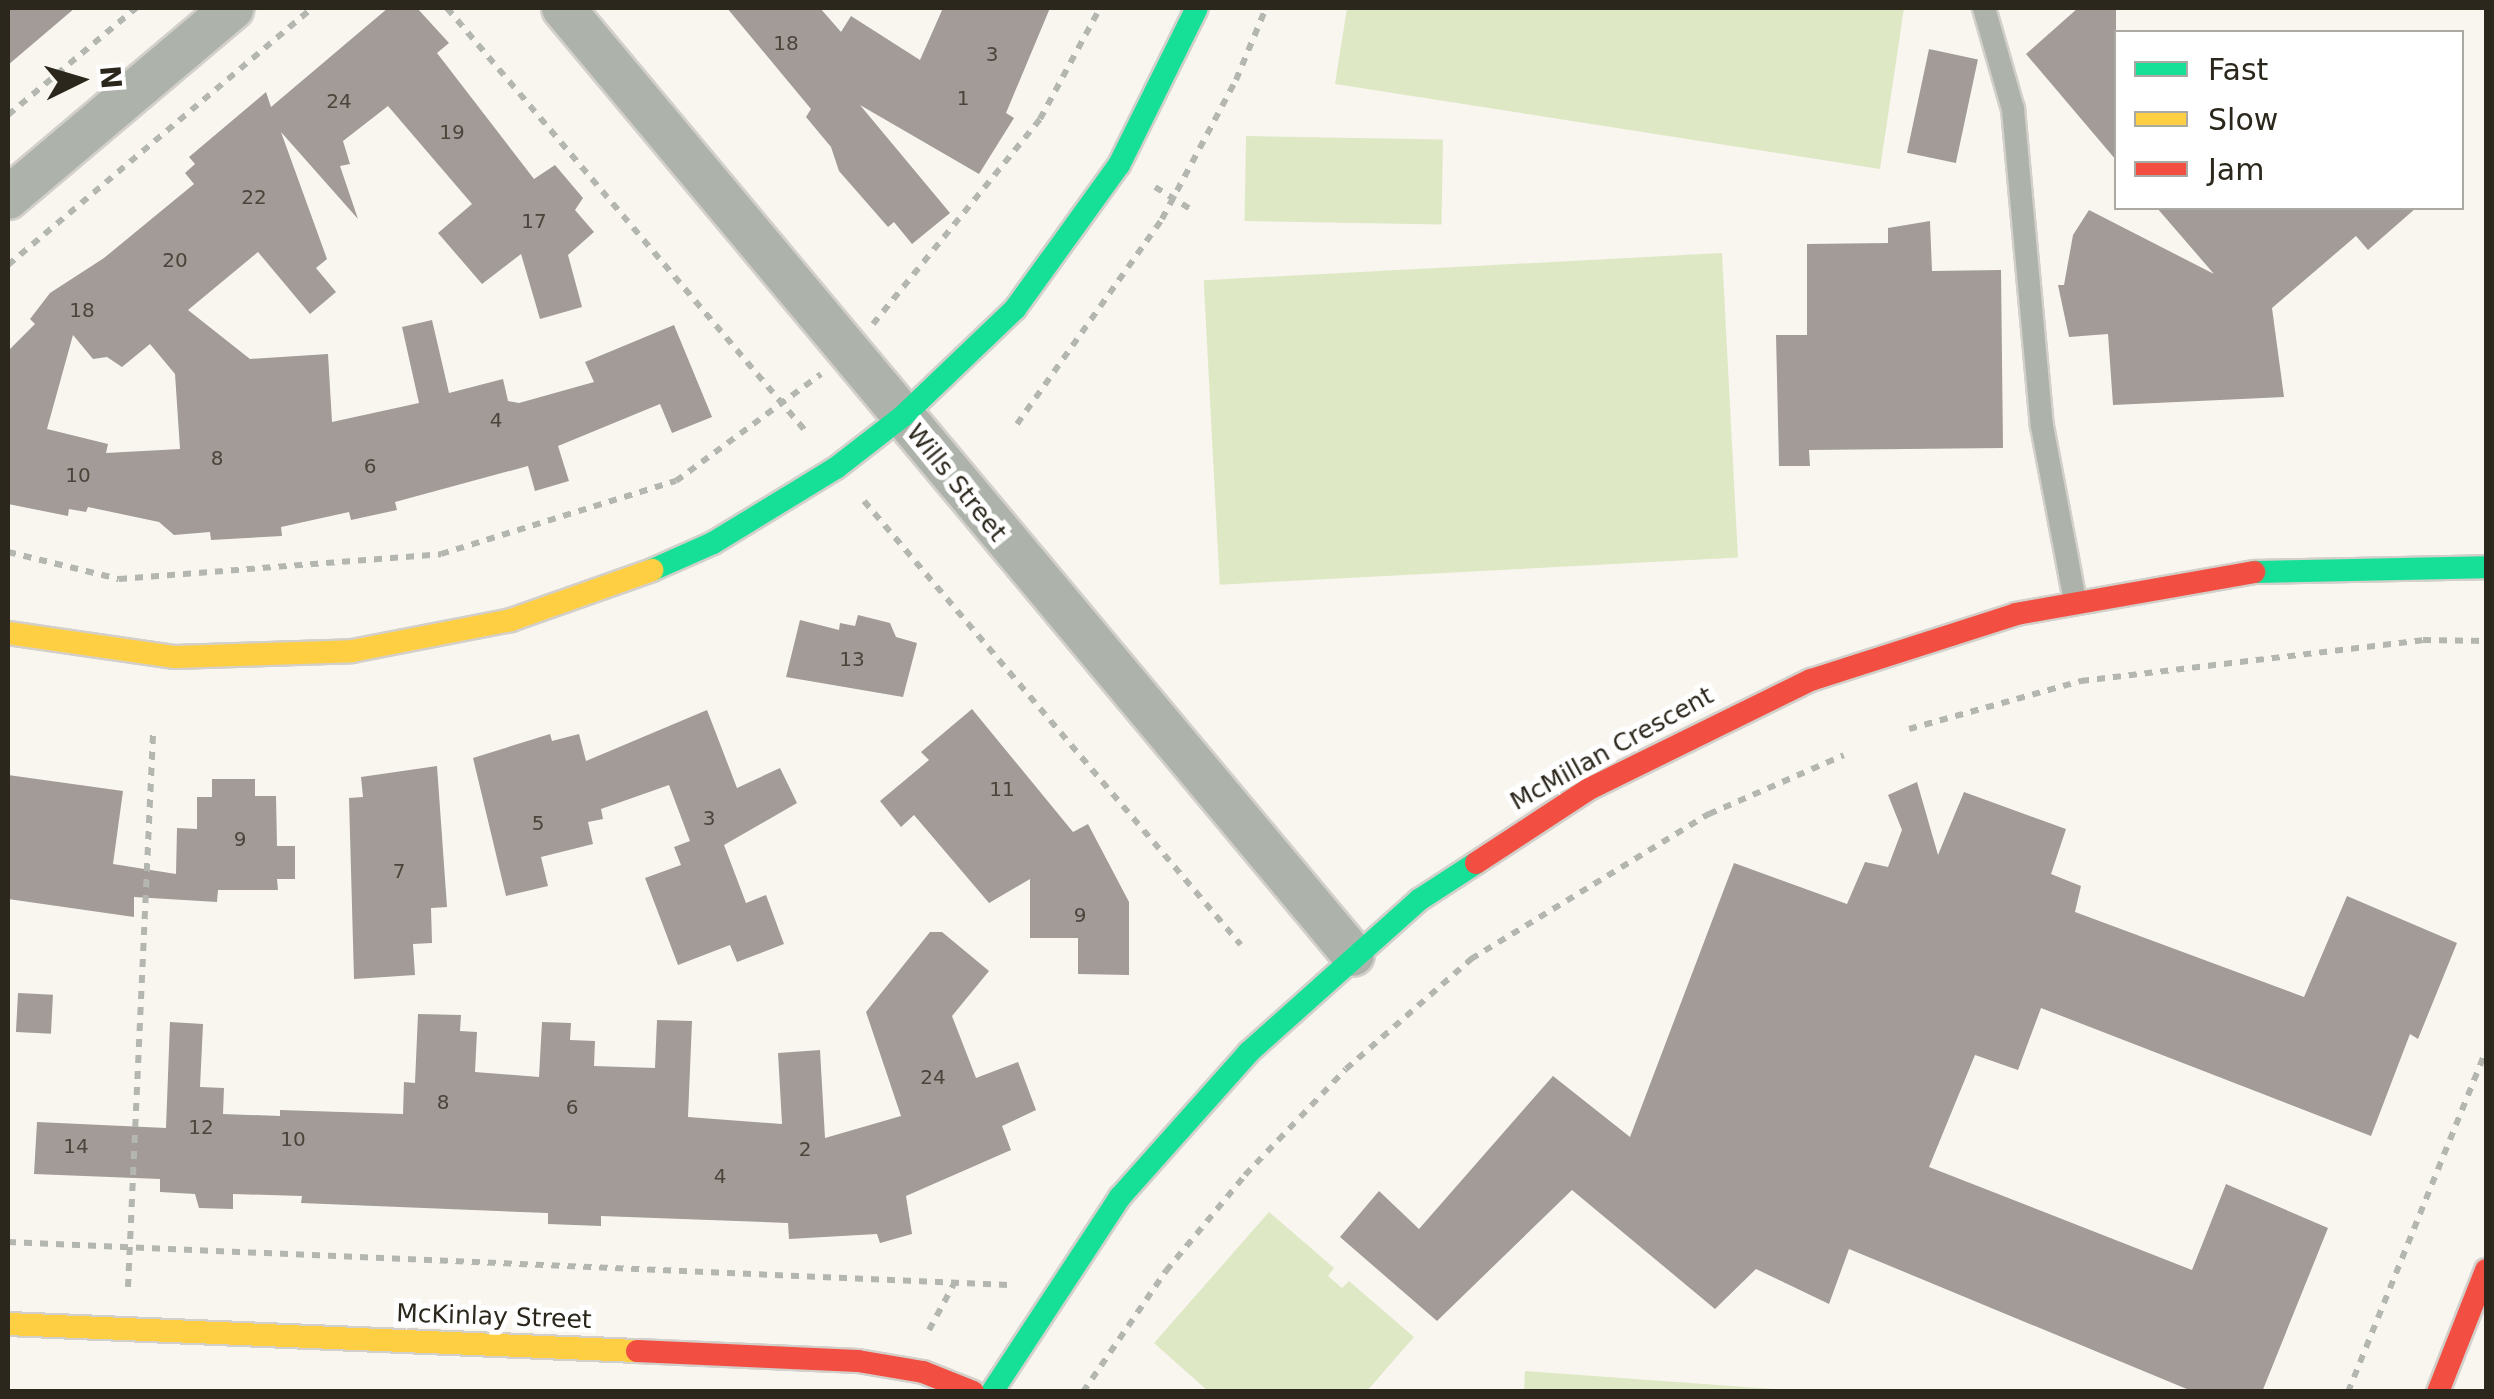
<!DOCTYPE html>
<html>
<head>
<meta charset="utf-8">
<style>
	body { margin:0 }
	#map { position:relative; width:2494px; height:1399px; overflow:hidden; background:#f9f6f0; font-family:"DejaVu Sans",sans-serif }
	div>[style] { position:absolute }
	.green>* { inset:0; background:#dfe8c5; transform-origin:0 0 }
	.building>* { inset:0; background:#a29b97; transform-origin:0 0 }
	.path>* { height:6px; margin-top:-3px; transform-origin:0; background:repeating-linear-gradient(90deg,#b4b6b0 0 8px,transparent 0 16px) }
	.roads { filter:drop-shadow(2px 0 #d3d0cb) drop-shadow(-2px 0 #d3d0cb) drop-shadow(0 2px #d3d0cb) drop-shadow(0 -2px #d3d0cb) }
	.lane>* { height:22px; margin:-11px; padding:0 11px; transform-origin:11px; border-radius:11px; background:#adb3aa }
	.street>* { height:42px; margin:-21px; padding:0 21px; transform-origin:21px; border-radius:21px; background:#adb3aa }
	.fast>* { height:22px; margin:-11px; padding:0 11px; transform-origin:11px; border-radius:11px; background:#16e098 }
	.slow>* { height:22px; margin:-11px; padding:0 11px; transform-origin:11px; border-radius:11px; background:#ffcf43 }
	.jam>* { height:22px; margin:-11px; padding:0 11px; transform-origin:11px; border-radius:11px; background:#f24e42 }
	span { translate:-50% -50%; white-space:nowrap; text-align:center; line-height:1.15; -webkit-text-stroke:10px #fff; paint-order:stroke }
	.number-label { font-size:20px; color:#4a443b }
	.number-label span { -webkit-text-stroke-width:0 }
	.street-label { font-size:25px; color:#2c271c }
	.frame { position:absolute; inset:0; border:10px solid #2c271c; pointer-events:none }
	.legend { position:absolute; left:2114px; top:30px; width:350px; height:180px; box-sizing:border-box; background:#fff; border:2px solid #aba9a4; margin:0; padding:12px 18px; list-style:none; font-size:30px; color:#2c271c }
	.legend li { display:flex; align-items:center; gap:20px; height:50px }
	.legend b { width:50px; border:2px solid #aba9a4 }
	.north { position:absolute; left:30px; top:30px; width:100px; height:100px; -webkit-text-stroke:8px #fff; paint-order:stroke; rotate:85deg; font-size:28px; font-weight:700; line-height:40px; text-align:center; color:#2c271c }
	.north::after { content:''; display:block; margin:auto; width:35px; height:45px; background:#2c271c; clip-path:polygon(50% 0,100% 100%,50% 72%,0 100%) }
</style>
</head>
<body>
<div id="map">
	<div class="green">
		<div style="clip-path:polygon(1347px 8px,1904px 8px,1880px 169px,1335px 84px)"></div>
		<div style="left:1246px;top:136px;width:197px;height:85px;rotate:1deg"></div>
		<div style="left:1722px;top:253px;width:305px;height:519px;rotate:87deg"></div>
		<div style="clip-path:polygon(1269px 1212px,1334px 1268px,1328px 1276px,1342px 1288px,1349px 1281px,1414px 1337px,1367px 1391px,1208px 1391px,1154px 1343px)"></div>
		<div style="clip-path:polygon(1525px 1371px,1801px 1391px,1524px 1391px)"></div>
	</div>
	<div class="building">
		<div style="clip-path:polygon(8px 8px,75px 8px,8px 65px)"></div>
		<div style="clip-path:polygon(evenodd,388px 8px,417px 8px,449px 43px,437px 53px,534px 179px,555px 165px,583px 198px,575px 210px,594px 232px,568px 255px,582px 307px,540px 319px,521px 254px,482px 284px,438px 233px,472px 204px,388px 106px,343px 141px,350px 164px,340px 166px,358px 219px,281px 132px,327px 259px,316px 268px,336px 292px,310px 314px,258px 252px,188px 310px,250px 359px,328px 354px,332px 422px,419px 403px,402px 327px,432px 320px,449px 393px,503px 379px,508px 401px,519px 403px,594px 382px,585px 362px,674px 325px,712px 417px,672px 433px,660px 404px,558px 446px,569px 481px,535px 491px,528px 466px,395px 502px,397px 510px,351px 520px,349px 512px,281px 527px,282px 536px,211px 540px,210px 532px,174px 535px,159px 522px,88px 507px,86px 512px,69px 509px,68px 516px,8px 504px,8px 351px,35px 324px,30px 319px,50px 293px,104px 258px,194px 184px,185px 173px,195px 164px,189px 157px,266px 92px,271px 107px,388px 8px,73px 335px,93px 359px,107px 357px,122px 367px,150px 344px,175px 374px,180px 449px,106px 453px,108px 444px,47px 429px,73px 335px)"></div>
		<div style="clip-path:polygon(727px 8px,820px 8px,841px 32px,851px 16px,920px 60px,943px 8px,1050px 8px,1006px 113px,1014px 118px,979px 174px,860px 105px,950px 213px,912px 244px,894px 222px,888px 227px,839px 171px,831px 147px,806px 117px,811px 109px)"></div>
		<div style="clip-path:polygon(2078px 8px,2116px 8px,2116px 160px,2026px 54px)"></div>
		<div style="left:1929px;top:49px;width:50px;height:106px;rotate:12deg"></div>
		<div style="clip-path:polygon(2157px 208px,2416px 208px,2368px 250px,2356px 236px,2272px 308px,2284px 397px,2113px 405px,2108px 334px,2069px 337px,2058px 285px,2064px 285px,2073px 235px,2089px 210px,2214px 274px)"></div>
		<div style="clip-path:polygon(1930px 221px,1932px 271px,2001px 270px,2003px 448px,1809px 450px,1810px 466px,1779px 466px,1776px 335px,1807px 335px,1807px 244px,1888px 243px,1888px 228px)"></div>
		<div style="clip-path:polygon(858px 615px,890px 623px,896px 637px,917px 643px,903px 697px,786px 677px,800px 620px,839px 630px,840px 623px,855px 626px)"></div>
		<div style="clip-path:polygon(972px 709px,1073px 832px,1088px 824px,1129px 902px,1129px 975px,1078px 974px,1078px 938px,1030px 938px,1030px 879px,989px 903px,914px 815px,901px 827px,880px 801px,929px 760px,921px 752px)"></div>
		<div style="clip-path:polygon(707px 710px,737px 788px,780px 768px,797px 803px,724px 845px,746px 903px,766px 895px,784px 944px,737px 962px,730px 945px,678px 965px,645px 878px,681px 865px,674px 847px,690px 841px,669px 785px,601px 809px,603px 819px,588px 822px,593px 844px,541px 857px,548px 886px,506px 896px,473px 758px,550px 734px,552px 741px,579px 734px,586px 761px)"></div>
		<div style="clip-path:polygon(437px 766px,447px 907px,431px 908px,432px 943px,413px 944px,415px 975px,354px 979px,349px 798px,363px 797px,361px 777px)"></div>
		<div style="clip-path:polygon(8px 775px,123px 791px,113px 864px,176px 874px,177px 828px,197px 829px,197px 797px,212px 797px,212px 779px,255px 779px,255px 796px,276px 796px,277px 846px,295px 846px,295px 879px,277px 879px,278px 890px,218px 890px,217px 902px,134px 897px,134px 917px,8px 899px)"></div>
		<div style="clip-path:polygon(1917px 782px,1938px 855px,1964px 792px,2066px 829px,2051px 874px,2081px 886px,2075px 912px,2304px 997px,2347px 896px,2457px 943px,2418px 1039px,2410px 1034px,2371px 1136px,2041px 1008px,2018px 1070px,1975px 1055px,1929px 1167px,2192px 1270px,2226px 1184px,2328px 1228px,2262px 1392px,2194px 1392px,1849px 1249px,1829px 1304px,1756px 1269px,1715px 1309px,1572px 1190px,1437px 1321px,1340px 1237px,1379px 1191px,1419px 1229px,1553px 1076px,1630px 1137px,1734px 863px,1847px 904px,1865px 862px,1888px 867px,1902px 830px,1888px 795px)"></div>
		<div style="clip-path:polygon(930px 932px,942px 932px,989px 971px,952px 1016px,976px 1078px,1018px 1062px,1036px 1110px,1002px 1126px,1011px 1150px,906px 1196px,912px 1234px,880px 1243px,877px 1234px,789px 1239px,788px 1223px,601px 1216px,601px 1226px,548px 1224px,548px 1213px,301px 1203px,302px 1196px,233px 1194px,233px 1209px,199px 1208px,195px 1194px,160px 1192px,160px 1179px,34px 1174px,37px 1122px,166px 1128px,170px 1022px,203px 1024px,200px 1087px,224px 1088px,223px 1114px,280px 1116px,280px 1110px,403px 1114px,404px 1082px,415px 1083px,418px 1014px,461px 1015px,460px 1031px,477px 1032px,475px 1072px,539px 1077px,542px 1022px,571px 1023px,570px 1040px,595px 1041px,594px 1066px,655px 1068px,657px 1020px,692px 1021px,688px 1117px,782px 1124px,778px 1053px,820px 1050px,825px 1138px,901px 1116px,866px 1012px)"></div>
		<div style="left:18px;top:993px;width:35px;height:39px;rotate:3deg"></div>
	</div>
	<div class="path">
		<div style="left:447px;top:8px;width:558px;rotate:49.72deg"></div>
		<div style="left:8px;top:115px;width:167px;rotate:-39.9deg"></div>
		<div style="left:1155px;top:187px;width:44px;rotate:31.9deg"></div>
		<div style="left:8px;top:265px;width:398px;rotate:-40.2deg"></div>
		<div style="left:873px;top:324px;width:264px;rotate:-50.8deg"></div>
		<div style="left:1040px;top:119px;width:126px;rotate:-61.6deg"></div>
		<div style="left:1017px;top:424px;width:251px;rotate:-54.7deg"></div>
		<div style="left:1162px;top:219px;width:157px;rotate:-62deg"></div>
		<div style="left:1236px;top:80px;width:78px;rotate:-67.4deg"></div>
		<div style="left:864px;top:501px;width:582px;rotate:49.67deg"></div>
		<div style="left:8px;top:552px;width:114px;rotate:13.7deg"></div>
		<div style="left:119px;top:579px;width:323px;rotate:-4.4deg"></div>
		<div style="left:441px;top:554px;width:246px;rotate:-17.3deg"></div>
		<div style="left:676px;top:481px;width:180px;rotate:-36.4deg"></div>
		<div style="left:1909px;top:729px;width:179px;rotate:-15.6deg"></div>
		<div style="left:2081px;top:681px;width:344px;rotate:-6.8deg"></div>
		<div style="left:2423px;top:640px;width:63px;rotate:0.9deg"></div>
		<div style="left:8px;top:1242px;width:1002px;rotate:2.46deg"></div>
		<div style="left:128px;top:1287px;width:554px;rotate:-87.41deg"></div>
		<div style="left:929px;top:1330px;width:55px;rotate:-61.6deg"></div>
		<div style="left:1083px;top:1392px;width:147px;rotate:-55.6deg"></div>
		<div style="left:1166px;top:1271px;width:124px;rotate:-50.5deg"></div>
		<div style="left:1245px;top:1175px;width:146px;rotate:-46.4deg"></div>
		<div style="left:1346px;top:1069px;width:167px;rotate:-41.3deg"></div>
		<div style="left:1471px;top:959px;width:279px;rotate:-31.4deg"></div>
		<div style="left:1709px;top:814px;width:147px;rotate:-23.6deg"></div>
		<div style="left:2348px;top:1392px;width:368px;rotate:-68deg"></div>
	</div>
	<div class="roads">
		<div class="lane">
			<div style="left:1984px;top:8px;width:105px;rotate:74deg"></div>
			<div style="left:2013px;top:109px;width:318px;rotate:84.8deg"></div>
			<div style="left:2042px;top:426px;width:177px;rotate:79.3deg"></div>
		</div>
		<div class="street">
			<div style="left:563px;top:8px;width:1233px;rotate:50.16deg"></div>
			<div style="left:8px;top:198px;width:294px;rotate:-40.2deg"></div>
		</div>
		<div class="fast">
			<div style="left:652px;top:570px;width:67px;rotate:-23.9deg"></div>
			<div style="left:713px;top:543px;width:144px;rotate:-31.4deg"></div>
			<div style="left:836px;top:468px;width:85px;rotate:-37.8deg"></div>
			<div style="left:903px;top:416px;width:155px;rotate:-43.7deg"></div>
			<div style="left:1015px;top:309px;width:178px;rotate:-54.2deg"></div>
			<div style="left:1119px;top:165px;width:175px;rotate:-63.6deg"></div>
			<div style="left:2254px;top:572px;width:232px;rotate:-1.2deg"></div>
			<div style="left:992px;top:1392px;width:233px;rotate:-56.7deg"></div>
			<div style="left:1120px;top:1197px;width:194px;rotate:-48.3deg"></div>
			<div style="left:1249px;top:1052px;width:228px;rotate:-41.8deg"></div>
			<div style="left:1419px;top:900px;width:68px;rotate:-33deg"></div>
		</div>
		<div class="slow">
			<div style="left:8px;top:633px;width:169px;rotate:8.2deg"></div>
			<div style="left:175px;top:657px;width:177px;rotate:-1.9deg"></div>
			<div style="left:352px;top:651px;width:162px;rotate:-11deg"></div>
			<div style="left:511px;top:620px;width:150px;rotate:-19.5deg"></div>
			<div style="left:8px;top:1324px;width:630px;rotate:2.46deg"></div>
		</div>
		<div class="jam">
			<div style="left:1476px;top:863px;width:135px;rotate:-33.2deg"></div>
			<div style="left:1589px;top:789px;width:247px;rotate:-26.2deg"></div>
			<div style="left:1811px;top:680px;width:215px;rotate:-17.8deg"></div>
			<div style="left:2016px;top:614px;width:242px;rotate:-10deg"></div>
			<div style="left:637px;top:1351px;width:221px;rotate:2.6deg"></div>
			<div style="left:858px;top:1361px;width:66px;rotate:9.6deg"></div>
			<div style="left:923px;top:1372px;width:54px;rotate:21.8deg"></div>
			<div style="left:2438px;top:1392px;width:131px;rotate:-68.5deg"></div>
		</div>
	</div>
	<div class="number-label">
		<span style="left:786px;top:43px">18</span>
		<span style="left:992px;top:54px">3</span>
		<span style="left:963px;top:98px">1</span>
		<span style="left:339px;top:101px">24</span>
		<span style="left:452px;top:132px">19</span>
		<span style="left:254px;top:197px">22</span>
		<span style="left:534px;top:221px">17</span>
		<span style="left:175px;top:260px">20</span>
		<span style="left:82px;top:310px">18</span>
		<span style="left:496px;top:420px">4</span>
		<span style="left:217px;top:458px">8</span>
		<span style="left:370px;top:466px">6</span>
		<span style="left:78px;top:475px">10</span>
		<span style="left:852px;top:659px">13</span>
		<span style="left:1002px;top:789px">11</span>
		<span style="left:709px;top:818px">3</span>
		<span style="left:538px;top:823px">5</span>
		<span style="left:240px;top:839px">9</span>
		<span style="left:399px;top:871px">7</span>
		<span style="left:1080px;top:915px">9</span>
		<span style="left:933px;top:1077px">24</span>
		<span style="left:443px;top:1102px">8</span>
		<span style="left:572px;top:1107px">6</span>
		<span style="left:201px;top:1127px">12</span>
		<span style="left:293px;top:1139px">10</span>
		<span style="left:76px;top:1146px">14</span>
		<span style="left:805px;top:1149px">2</span>
		<span style="left:720px;top:1176px">4</span>
	</div>
	<div class="street-label">
		<span style="left:956px;top:483px;rotate:51deg">Wills Street</span>
		<span style="left:1612px;top:749px;rotate:-29deg">McMillan Crescent</span>
		<span style="left:494px;top:1317px;rotate:2deg">McKinlay Street</span>
	</div>
	<div class="frame"></div>
	<ul class="legend">
	<li><b style="height:12px;background:#16e098"></b>Fast</li>
	<li><b style="height:12px;background:#ffcf43"></b>Slow</li>
	<li><b style="height:12px;background:#f24e42"></b>Jam</li>
	</ul>
	<div class="north">N</div>
</div>
</body>
</html>
